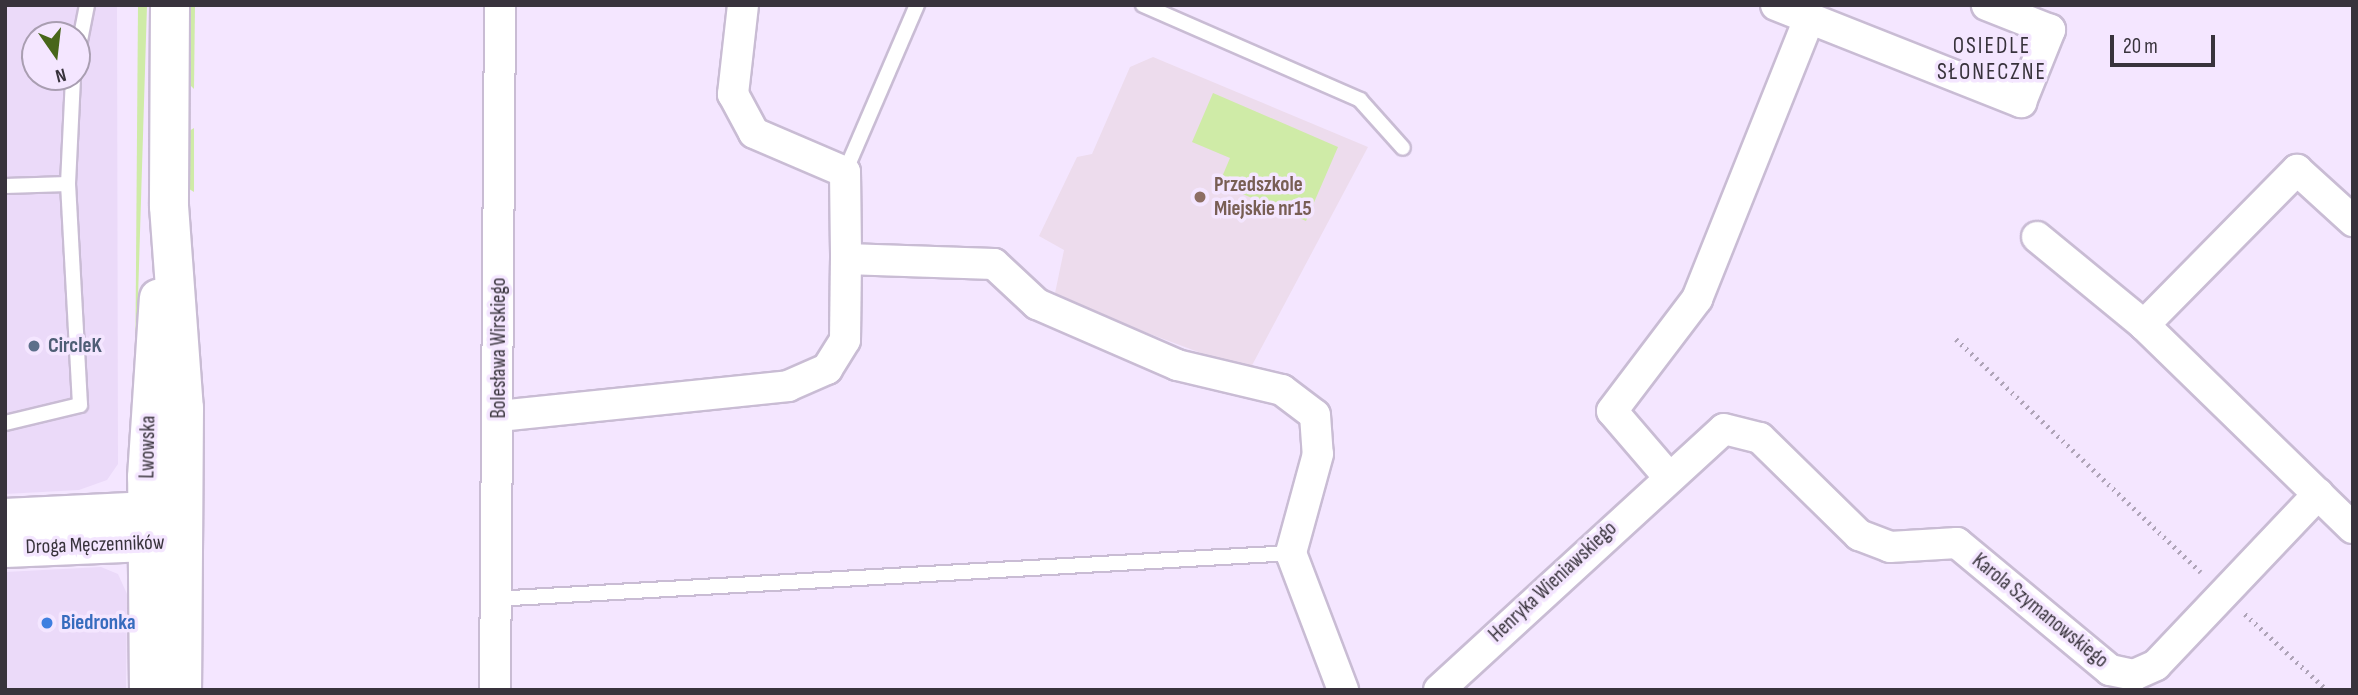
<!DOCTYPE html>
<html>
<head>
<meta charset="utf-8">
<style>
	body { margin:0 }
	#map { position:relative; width:2358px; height:695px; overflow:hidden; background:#f4e6ff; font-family:"Sofia Sans Condensed",sans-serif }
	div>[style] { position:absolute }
	.built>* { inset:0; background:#ebdaf9 }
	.education>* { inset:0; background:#eddced }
	.green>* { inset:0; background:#cfeba7 }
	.path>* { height:4.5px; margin-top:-2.25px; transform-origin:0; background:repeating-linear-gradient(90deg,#afa4b8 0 2px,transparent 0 7px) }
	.roads { filter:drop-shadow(2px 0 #c9bcd4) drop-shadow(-2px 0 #c9bcd4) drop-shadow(0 2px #c9bcd4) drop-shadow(0 -2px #c9bcd4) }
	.lane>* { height:14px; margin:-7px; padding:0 7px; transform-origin:7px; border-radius:7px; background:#fff }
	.street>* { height:30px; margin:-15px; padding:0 15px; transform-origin:15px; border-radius:15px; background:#fff }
	.secondary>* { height:38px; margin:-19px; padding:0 19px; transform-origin:19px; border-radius:19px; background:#fff }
	.dots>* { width:19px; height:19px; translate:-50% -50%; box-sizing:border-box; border:4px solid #f4e6ff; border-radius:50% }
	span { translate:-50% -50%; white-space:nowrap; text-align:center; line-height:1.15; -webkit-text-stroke:7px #f4e6ff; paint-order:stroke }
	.education-label { font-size:21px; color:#785e54; font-weight:700 }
	.left { translate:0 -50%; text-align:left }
	.service-label { font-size:21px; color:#4e5e75; font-weight:700 }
	.street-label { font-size:21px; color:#38333c }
	.shop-label { font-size:21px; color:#366cbe; font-weight:700 }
	.neighbourhood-label { font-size:23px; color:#38333c; letter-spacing:2px }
	.frame { position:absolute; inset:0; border:7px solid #38333c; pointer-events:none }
	.north { position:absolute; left:21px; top:21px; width:70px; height:70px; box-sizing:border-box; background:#f4e6ff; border:2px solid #a99eb1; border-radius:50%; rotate:166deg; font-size:19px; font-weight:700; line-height:28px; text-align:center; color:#38333c }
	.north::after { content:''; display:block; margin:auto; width:24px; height:32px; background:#48661a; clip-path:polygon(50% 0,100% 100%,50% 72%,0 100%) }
	.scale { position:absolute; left:2110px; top:35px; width:105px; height:32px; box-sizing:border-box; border:4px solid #38333c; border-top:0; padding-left:9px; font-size:21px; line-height:24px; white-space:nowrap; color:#38333c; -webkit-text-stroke:5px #f4e6ff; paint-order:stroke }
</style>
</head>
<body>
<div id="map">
	<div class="built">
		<div style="clip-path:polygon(evenodd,5px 5px,117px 5px,118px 464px,107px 480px,79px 490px,5px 494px,5px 5px,35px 35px,77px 35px,77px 77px,35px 77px,35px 35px)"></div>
		<div style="clip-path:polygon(101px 567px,118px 574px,127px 594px,126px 690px,5px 690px,5px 572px)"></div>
	</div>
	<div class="education">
		<div style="clip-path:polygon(1153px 57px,1368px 147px,1249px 371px,1054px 298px,1064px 250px,1039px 236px,1077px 157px,1092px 154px,1130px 67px)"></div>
	</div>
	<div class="green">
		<div style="clip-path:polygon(138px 5px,147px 5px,135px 396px)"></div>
		<div style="clip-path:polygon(186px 5px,195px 5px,194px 89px,186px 81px)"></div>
		<div style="clip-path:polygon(1213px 93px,1338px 147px,1306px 221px,1219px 184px,1230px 158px,1192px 142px)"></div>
		<div style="clip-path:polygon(194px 128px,194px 192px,186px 187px,186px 133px)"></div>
	</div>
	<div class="path">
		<div style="left:1956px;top:339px;width:338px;rotate:43.6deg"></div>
		<div style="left:2245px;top:614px;width:112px;rotate:42.8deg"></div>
	</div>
	<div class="roads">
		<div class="lane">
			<div style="left:1143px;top:5px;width:237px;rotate:23.6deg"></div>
			<div style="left:1360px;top:100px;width:64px;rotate:48.1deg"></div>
			<div style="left:77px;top:56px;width:52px;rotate:-78.9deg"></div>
			<div style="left:845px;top:172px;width:182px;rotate:-66.7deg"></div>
			<div style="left:5px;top:186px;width:63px;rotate:-1.8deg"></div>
			<div style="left:68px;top:184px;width:107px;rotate:-87.3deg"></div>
			<div style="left:5px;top:423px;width:77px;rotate:-13.5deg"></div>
			<div style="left:80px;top:405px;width:221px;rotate:-93.1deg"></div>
			<div style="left:494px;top:599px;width:798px;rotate:-3.3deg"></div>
		</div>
		<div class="street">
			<div style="left:743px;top:5px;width:90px;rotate:96.4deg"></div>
			<div style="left:733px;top:94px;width:44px;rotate:61.7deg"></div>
			<div style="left:754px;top:133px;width:99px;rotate:23.2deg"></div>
			<div style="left:845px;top:172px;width:87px;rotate:89.3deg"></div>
			<div style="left:846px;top:259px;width:148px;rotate:1.9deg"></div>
			<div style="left:994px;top:264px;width:59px;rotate:42.9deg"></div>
			<div style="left:1037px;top:304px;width:153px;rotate:23.5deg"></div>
			<div style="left:1177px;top:365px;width:108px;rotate:13.4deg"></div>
			<div style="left:1282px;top:390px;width:41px;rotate:37.1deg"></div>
			<div style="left:1315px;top:415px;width:39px;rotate:86deg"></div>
			<div style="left:1318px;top:454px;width:103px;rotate:105.3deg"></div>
			<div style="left:1291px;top:553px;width:147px;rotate:69.2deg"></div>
			<div style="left:1776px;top:5px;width:264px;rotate:21.6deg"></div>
			<div style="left:2021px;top:102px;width:78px;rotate:-68.1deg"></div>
			<div style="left:2050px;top:30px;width:68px;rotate:-158.4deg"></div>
			<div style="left:2037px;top:237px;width:139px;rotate:39.4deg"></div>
			<div style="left:2144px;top:325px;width:291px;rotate:44.2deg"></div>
			<div style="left:2144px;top:325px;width:218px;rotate:-45.4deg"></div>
			<div style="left:2297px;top:170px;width:76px;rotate:42.3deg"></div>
			<div style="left:499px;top:416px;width:291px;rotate:-5.9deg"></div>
			<div style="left:788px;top:386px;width:43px;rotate:-23.6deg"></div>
			<div style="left:827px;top:369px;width:34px;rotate:-58deg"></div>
			<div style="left:845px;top:340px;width:81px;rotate:-89.3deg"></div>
			<div style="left:1667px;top:475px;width:84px;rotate:-130.7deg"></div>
			<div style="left:1612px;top:411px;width:141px;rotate:-52.8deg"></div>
			<div style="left:1697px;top:299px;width:302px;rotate:-68.2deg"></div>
			<div style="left:495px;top:690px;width:685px;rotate:-89.58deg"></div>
			<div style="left:1439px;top:690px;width:386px;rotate:-42.5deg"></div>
			<div style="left:1724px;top:429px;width:37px;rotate:14deg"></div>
			<div style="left:1760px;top:438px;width:139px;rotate:44.4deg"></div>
			<div style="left:1859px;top:535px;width:33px;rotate:21deg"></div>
			<div style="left:1890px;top:547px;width:67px;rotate:-3.4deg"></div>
			<div style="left:1957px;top:543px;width:199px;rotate:39.7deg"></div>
			<div style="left:2110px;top:670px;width:25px;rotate:12deg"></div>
			<div style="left:2134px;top:675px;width:24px;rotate:-24deg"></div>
			<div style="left:2156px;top:665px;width:236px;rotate:-46.5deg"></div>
		</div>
		<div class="secondary">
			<div style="left:170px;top:5px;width:201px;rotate:90.3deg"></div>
			<div style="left:169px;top:206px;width:203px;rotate:85.8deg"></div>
			<div style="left:184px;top:408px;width:282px;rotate:90.4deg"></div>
			<div style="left:5px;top:518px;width:166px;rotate:-2.8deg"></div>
			<div style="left:5px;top:548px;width:166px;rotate:-2.4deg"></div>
			<div style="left:149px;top:690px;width:213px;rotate:-90.5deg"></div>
			<div style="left:147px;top:477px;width:179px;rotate:-86.2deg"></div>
		</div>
	</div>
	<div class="dots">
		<div style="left:1200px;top:197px;background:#8d6e63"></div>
		<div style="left:34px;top:346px;background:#5c6f8a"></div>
		<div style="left:47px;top:623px;background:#3f7fe0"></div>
	</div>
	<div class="education-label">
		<span class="left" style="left:1214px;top:197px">Przedszkole<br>Miejskie nr15</span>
	</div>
	<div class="service-label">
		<span class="left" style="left:48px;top:346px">CircleK</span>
	</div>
	<div class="street-label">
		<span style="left:499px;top:348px;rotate:-90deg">Bolesława Wirskiego</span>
		<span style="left:148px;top:447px;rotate:-89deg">Lwowska</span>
		<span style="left:95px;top:545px;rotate:-2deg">Droga Męczenników</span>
		<span style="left:1553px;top:582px;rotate:-43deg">Henryka Wieniawskiego</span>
		<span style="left:2040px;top:611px;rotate:39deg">Karola Szymanowskiego</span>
	</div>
	<div class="shop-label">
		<span class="left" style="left:61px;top:623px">Biedronka</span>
	</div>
	<div class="neighbourhood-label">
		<span style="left:1992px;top:59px">OSIEDLE<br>SŁONECZNE</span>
	</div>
	<div class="frame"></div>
	<div class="north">N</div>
	<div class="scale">20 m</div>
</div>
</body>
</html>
